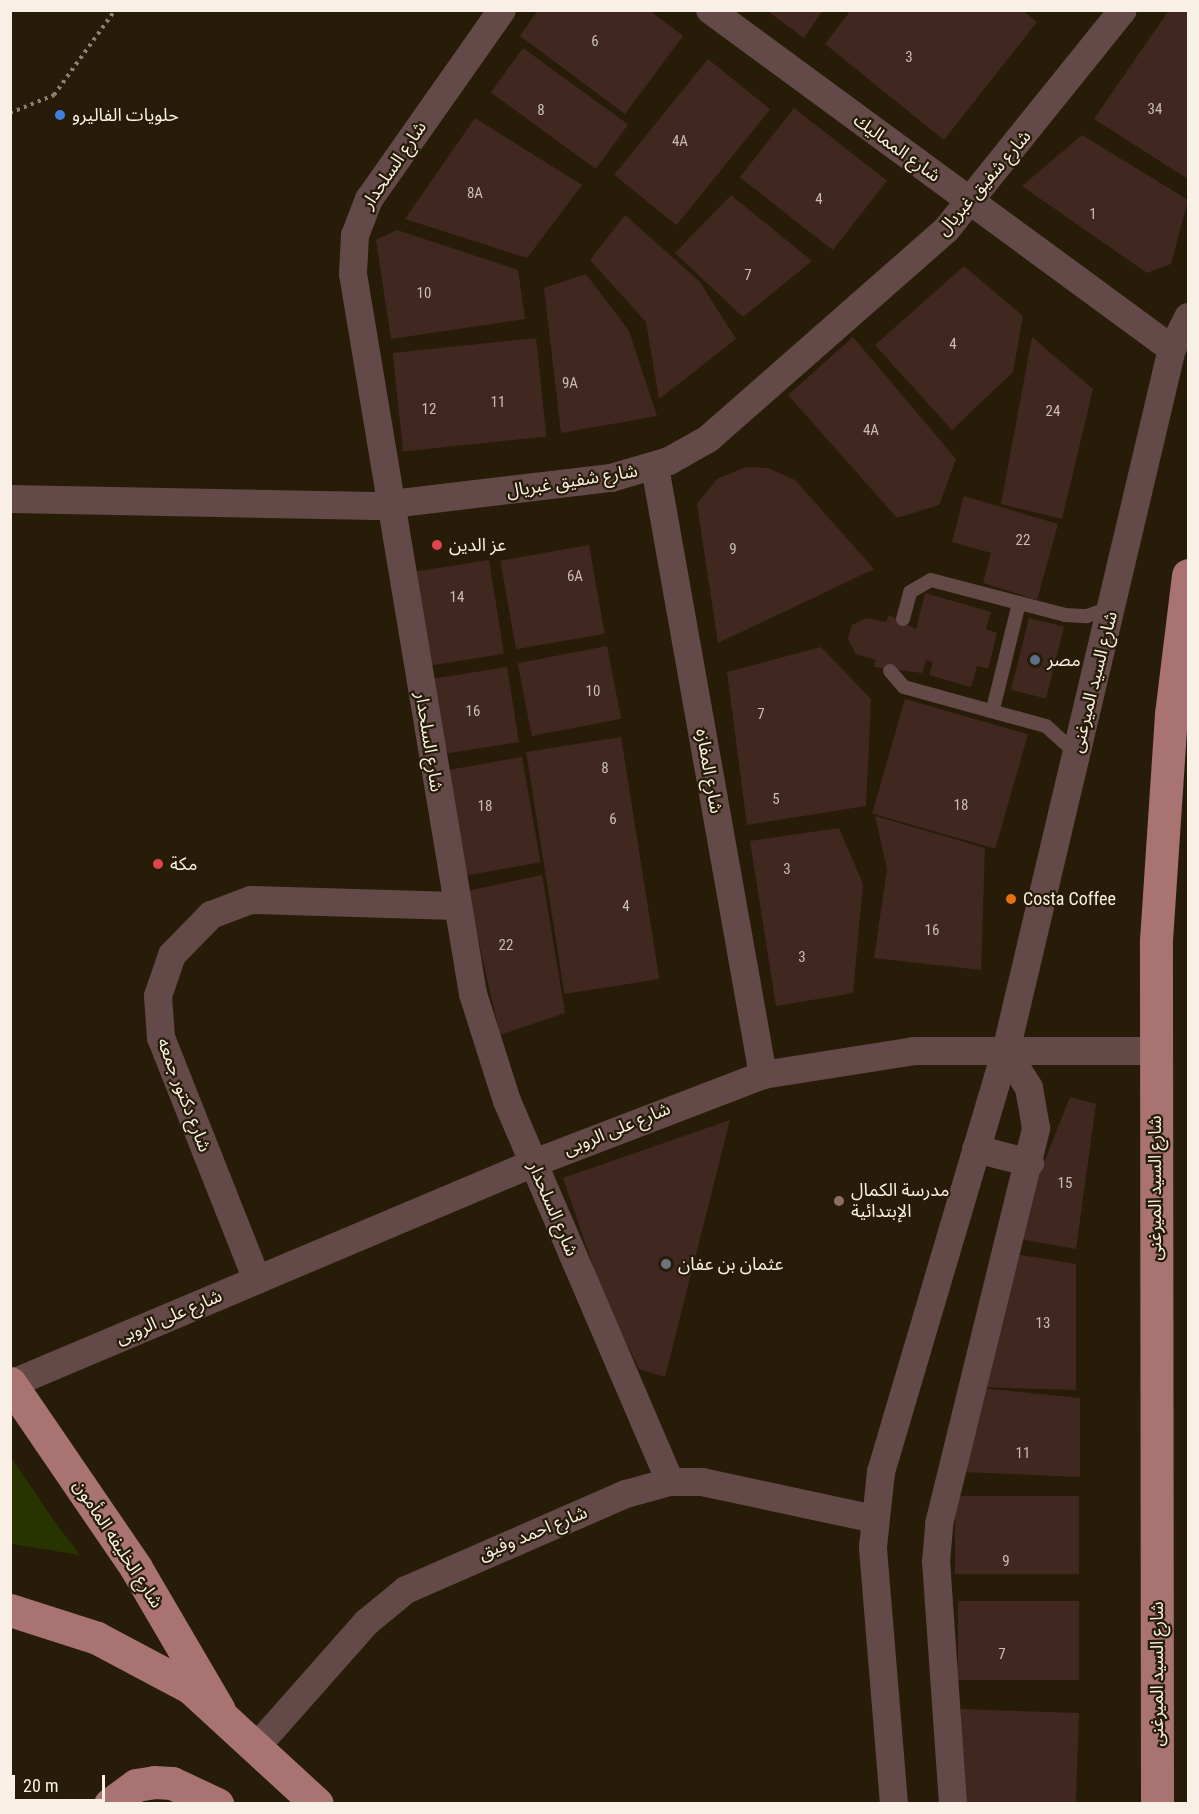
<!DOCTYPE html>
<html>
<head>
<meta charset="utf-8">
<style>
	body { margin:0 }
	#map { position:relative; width:1199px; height:1814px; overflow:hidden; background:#271c07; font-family:"Roboto Condensed","Noto Sans Arabic",sans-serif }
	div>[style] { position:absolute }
	.green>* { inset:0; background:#273400 }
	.building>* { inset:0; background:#402821; transform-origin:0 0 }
	.path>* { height:4px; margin-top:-2px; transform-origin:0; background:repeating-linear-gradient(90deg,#8b8170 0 3px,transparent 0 7.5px) }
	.service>* { height:14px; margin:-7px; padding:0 7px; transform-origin:7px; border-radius:7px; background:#634948 }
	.minor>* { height:28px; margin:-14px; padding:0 14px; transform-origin:14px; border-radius:14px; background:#634948 }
	.primary>* { height:33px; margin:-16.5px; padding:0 16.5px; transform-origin:16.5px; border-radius:16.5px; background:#a87371 }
	.dots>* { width:16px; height:16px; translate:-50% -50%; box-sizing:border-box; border:3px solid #271c07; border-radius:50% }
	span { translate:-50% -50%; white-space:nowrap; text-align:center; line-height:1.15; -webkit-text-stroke:4.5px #271c07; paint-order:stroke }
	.number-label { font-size:15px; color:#cabeb3 }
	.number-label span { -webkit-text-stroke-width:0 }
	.poi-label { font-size:18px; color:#f8f0e4 }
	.left { translate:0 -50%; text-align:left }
	.street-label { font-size:18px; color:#f8f0e4 }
	.frame { position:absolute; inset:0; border:12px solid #f8f0e4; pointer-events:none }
	.scale { position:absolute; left:12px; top:1775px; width:93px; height:27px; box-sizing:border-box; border:3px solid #f8f0e4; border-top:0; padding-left:8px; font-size:18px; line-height:21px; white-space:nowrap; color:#f8f0e4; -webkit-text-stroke:4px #271c07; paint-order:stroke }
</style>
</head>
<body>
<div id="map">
	<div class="green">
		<div style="clip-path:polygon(11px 1457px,52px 1518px,80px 1555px,11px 1544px)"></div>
	</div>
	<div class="building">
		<div style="clip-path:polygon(538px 10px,649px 10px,683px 36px,625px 114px,520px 36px)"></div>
		<div style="clip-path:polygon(766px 10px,823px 10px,804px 38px)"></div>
		<div style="clip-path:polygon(851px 10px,1022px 10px,1037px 22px,944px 140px,825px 44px)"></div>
		<div style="clip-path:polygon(1169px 10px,1188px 10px,1188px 179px,1094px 119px)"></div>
		<div style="left:523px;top:48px;width:130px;height:55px;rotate:36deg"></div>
		<div style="left:708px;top:59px;width:80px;height:149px;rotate:39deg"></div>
		<div style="left:794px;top:108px;width:118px;height:88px;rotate:38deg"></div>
		<div style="clip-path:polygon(475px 118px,582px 185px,527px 258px,405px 219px)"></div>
		<div style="clip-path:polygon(1082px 135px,1188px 200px,1171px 264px,1147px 273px,1022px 186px)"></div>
		<div style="clip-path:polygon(731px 195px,812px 261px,743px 317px,675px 253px)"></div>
		<div style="clip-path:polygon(625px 215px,700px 282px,736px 339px,659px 399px,646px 322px,590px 260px)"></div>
		<div style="clip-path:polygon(397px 230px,518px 270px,525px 319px,391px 339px,376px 240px)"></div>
		<div style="clip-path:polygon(964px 266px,1023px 316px,1013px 372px,952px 430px,875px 345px)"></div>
		<div style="clip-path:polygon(586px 274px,629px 331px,657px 416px,561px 433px,544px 288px)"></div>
		<div style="clip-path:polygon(853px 337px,956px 459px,939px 505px,897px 518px,788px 395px)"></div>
		<div style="clip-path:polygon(1032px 337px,1093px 389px,1062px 519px,1001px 504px)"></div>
		<div style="left:536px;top:338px;width:99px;height:144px;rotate:84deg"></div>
		<div style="clip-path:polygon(746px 467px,768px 468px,795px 480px,874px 569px,718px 643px,697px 504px,717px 479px)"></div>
		<div style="clip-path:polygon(964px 496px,1058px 524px,1037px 600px,983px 583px,991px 553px,952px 542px)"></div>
		<div style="left:589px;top:545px;width:90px;height:90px;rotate:80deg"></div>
		<div style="left:489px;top:560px;width:95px;height:79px;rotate:81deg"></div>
		<div style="clip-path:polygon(925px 593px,991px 612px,986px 629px,997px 633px,988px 669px,977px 666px,971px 687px,929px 675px,933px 662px,926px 660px,922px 673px,874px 667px,876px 660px,856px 654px,848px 639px,852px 625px,866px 618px,886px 622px,889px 615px,916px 629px)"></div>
		<div style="left:1029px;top:618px;width:36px;height:74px;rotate:14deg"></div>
		<div style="left:607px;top:646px;width:74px;height:91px;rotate:79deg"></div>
		<div style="clip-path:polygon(821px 647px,871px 699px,866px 806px,747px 825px,727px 672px)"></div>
		<div style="left:507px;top:667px;width:76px;height:80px;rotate:81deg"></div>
		<div style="left:905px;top:699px;width:128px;height:119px;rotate:16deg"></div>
		<div style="left:621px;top:737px;width:245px;height:96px;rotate:81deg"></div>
		<div style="left:522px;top:757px;width:107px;height:82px;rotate:80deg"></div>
		<div style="clip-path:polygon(875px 816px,985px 848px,981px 970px,874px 958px,887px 869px)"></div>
		<div style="clip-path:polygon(839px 828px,863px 884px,853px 993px,776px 1006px,750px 841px)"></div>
		<div style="clip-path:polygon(542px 875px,565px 1013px,500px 1035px,467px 891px)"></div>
		<div style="clip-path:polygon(1070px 1097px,1096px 1104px,1076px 1249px,1014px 1238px)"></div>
		<div style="clip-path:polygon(730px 1120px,665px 1377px,639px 1369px,605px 1300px,563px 1178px)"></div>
		<div style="clip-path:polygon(1009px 1253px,1076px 1264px,1076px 1390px,980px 1387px)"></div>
		<div style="clip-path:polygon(980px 1388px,1080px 1398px,1080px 1477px,962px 1472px)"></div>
		<div style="left:955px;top:1496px;width:124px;height:78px"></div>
		<div style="left:958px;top:1601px;width:121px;height:79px"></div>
		<div style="left:961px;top:1709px;width:118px;height:95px;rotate:2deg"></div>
	</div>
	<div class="path">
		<div style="left:10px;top:113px;width:48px;rotate:-22.2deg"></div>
		<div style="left:54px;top:95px;width:105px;rotate:-54.3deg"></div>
	</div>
	<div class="service">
		<div style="left:903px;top:619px;width:28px;rotate:-75deg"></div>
		<div style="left:910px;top:592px;width:24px;rotate:-30deg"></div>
		<div style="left:931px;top:580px;width:138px;rotate:14.6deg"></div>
		<div style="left:1065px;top:615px;width:22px;rotate:3deg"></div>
		<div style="left:1087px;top:616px;width:27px;rotate:-20deg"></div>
		<div style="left:890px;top:671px;width:21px;rotate:49deg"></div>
		<div style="left:904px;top:687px;width:147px;rotate:15.4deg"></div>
		<div style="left:1046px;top:726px;width:40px;rotate:42deg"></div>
		<div style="left:993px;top:709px;width:109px;rotate:-76.2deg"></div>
	</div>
	<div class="minor">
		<div style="left:502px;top:10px;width:231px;rotate:125.1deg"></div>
		<div style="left:369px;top:199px;width:39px;rotate:111deg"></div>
		<div style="left:355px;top:235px;width:39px;rotate:93deg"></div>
		<div style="left:353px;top:274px;width:730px;rotate:80.54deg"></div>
		<div style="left:473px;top:994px;width:112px;rotate:72.4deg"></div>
		<div style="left:507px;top:1101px;width:414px;rotate:66.8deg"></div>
		<div style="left:710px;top:10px;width:573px;rotate:36.27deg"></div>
		<div style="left:655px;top:467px;width:618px;rotate:79.93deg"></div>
		<div style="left:10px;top:499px;width:365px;rotate:1.1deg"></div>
		<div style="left:375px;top:506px;width:238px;rotate:-6.8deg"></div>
		<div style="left:611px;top:478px;width:60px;rotate:-16.3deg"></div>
		<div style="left:669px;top:461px;width:45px;rotate:-29.4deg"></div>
		<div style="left:708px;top:439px;width:317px;rotate:-41.3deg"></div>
		<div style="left:946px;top:230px;width:282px;rotate:-51.2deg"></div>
		<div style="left:976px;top:1149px;width:56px;rotate:14.5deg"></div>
		<div style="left:257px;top:1280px;width:260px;rotate:-111.6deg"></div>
		<div style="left:161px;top:1038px;width:42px;rotate:-94.1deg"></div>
		<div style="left:158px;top:996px;width:43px;rotate:-71.1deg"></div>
		<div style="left:172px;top:955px;width:56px;rotate:-45.7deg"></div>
		<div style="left:211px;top:915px;width:43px;rotate:-20.6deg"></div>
		<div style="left:251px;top:900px;width:205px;rotate:1.7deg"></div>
		<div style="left:11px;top:1384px;width:568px;rotate:-22.91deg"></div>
		<div style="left:534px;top:1163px;width:245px;rotate:-21deg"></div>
		<div style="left:763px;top:1075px;width:153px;rotate:-9deg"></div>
		<div style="left:914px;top:1051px;width:241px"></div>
		<div style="left:258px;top:1745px;width:164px;rotate:-48.5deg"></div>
		<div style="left:367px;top:1622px;width:50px;rotate:-39.4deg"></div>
		<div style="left:406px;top:1590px;width:240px;rotate:-23.6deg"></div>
		<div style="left:626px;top:1494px;width:46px;rotate:-15.3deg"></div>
		<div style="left:670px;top:1482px;width:32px"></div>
		<div style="left:702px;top:1482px;width:176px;rotate:12.1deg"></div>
		<div style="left:894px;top:1804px;width:258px;rotate:-94.7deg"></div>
		<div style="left:873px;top:1547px;width:75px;rotate:-83.9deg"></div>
		<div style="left:881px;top:1472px;width:439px;rotate:-73.5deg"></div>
		<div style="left:1006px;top:1051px;width:721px;rotate:-76.7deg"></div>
		<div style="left:1172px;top:349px;width:36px;rotate:-63deg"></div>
		<div style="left:953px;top:1804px;width:243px;rotate:-94deg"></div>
		<div style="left:936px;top:1562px;width:38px;rotate:-85deg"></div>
		<div style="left:939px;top:1524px;width:408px;rotate:-76.2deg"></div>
		<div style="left:1036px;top:1128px;width:41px;rotate:-99.9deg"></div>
		<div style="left:1029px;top:1088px;width:44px;rotate:-121.9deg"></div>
	</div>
	<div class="primary">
		<div style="left:10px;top:1383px;width:224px;rotate:55.7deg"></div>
		<div style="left:136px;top:1568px;width:164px;rotate:59.7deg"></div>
		<div style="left:10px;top:1610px;width:91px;rotate:17.8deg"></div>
		<div style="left:97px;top:1638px;width:106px;rotate:28deg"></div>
		<div style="left:191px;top:1688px;width:171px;rotate:42.6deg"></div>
		<div style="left:110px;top:1804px;width:32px;rotate:-36deg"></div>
		<div style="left:136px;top:1785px;width:18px;rotate:-9deg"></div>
		<div style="left:154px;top:1782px;width:18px;rotate:3deg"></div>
		<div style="left:172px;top:1783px;width:50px;rotate:25deg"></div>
		<div style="left:1157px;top:1804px;width:864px;rotate:-90.07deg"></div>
		<div style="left:1156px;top:940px;width:226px;rotate:-86.2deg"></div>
		<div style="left:1171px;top:714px;width:140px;rotate:-83deg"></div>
	</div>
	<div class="dots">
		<div style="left:60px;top:115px;background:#3f7fe0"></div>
		<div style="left:437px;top:545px;background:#e0444e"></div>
		<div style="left:1035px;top:660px;background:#5c6f8a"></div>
		<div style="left:158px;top:864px;background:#e0444e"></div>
		<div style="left:1011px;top:899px;background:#e8710a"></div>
		<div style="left:839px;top:1201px;background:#8d6e63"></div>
		<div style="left:666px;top:1264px;background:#6b7280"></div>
	</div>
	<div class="number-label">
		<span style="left:595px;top:42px">6</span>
		<span style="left:909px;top:58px">3</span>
		<span style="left:1155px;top:110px">34</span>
		<span style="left:541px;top:111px">8</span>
		<span style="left:680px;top:142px">4A</span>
		<span style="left:475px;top:194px">8A</span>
		<span style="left:819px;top:200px">4</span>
		<span style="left:1093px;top:215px">1</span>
		<span style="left:748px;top:276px">7</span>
		<span style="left:424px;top:294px">10</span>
		<span style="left:953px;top:345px">4</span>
		<span style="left:570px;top:384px">9A</span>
		<span style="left:498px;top:403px">11</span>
		<span style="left:429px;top:410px">12</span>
		<span style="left:1053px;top:412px">24</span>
		<span style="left:871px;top:431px">4A</span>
		<span style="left:1023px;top:541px">22</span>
		<span style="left:733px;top:550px">9</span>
		<span style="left:575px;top:577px">6A</span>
		<span style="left:457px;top:598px">14</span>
		<span style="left:593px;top:692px">10</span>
		<span style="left:473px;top:712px">16</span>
		<span style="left:761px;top:715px">7</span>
		<span style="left:605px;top:769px">8</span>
		<span style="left:776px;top:800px">5</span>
		<span style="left:961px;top:806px">18</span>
		<span style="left:485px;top:807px">18</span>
		<span style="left:613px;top:820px">6</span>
		<span style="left:787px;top:870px">3</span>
		<span style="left:626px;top:907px">4</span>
		<span style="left:932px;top:931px">16</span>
		<span style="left:506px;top:946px">22</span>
		<span style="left:802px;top:958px">3</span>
		<span style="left:1065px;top:1184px">15</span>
		<span style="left:1043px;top:1324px">13</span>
		<span style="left:1023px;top:1454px">11</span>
		<span style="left:1006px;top:1562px">9</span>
		<span style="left:1002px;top:1655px">7</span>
	</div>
	<div class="poi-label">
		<span class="left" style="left:72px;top:115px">حلويات الفاليرو</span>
		<span class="left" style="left:449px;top:545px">عز الدين</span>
		<span class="left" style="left:1047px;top:660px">مصر</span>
		<span class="left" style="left:170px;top:864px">مكة</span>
		<span class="left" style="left:1023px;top:899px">Costa Coffee</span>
		<span class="left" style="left:851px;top:1201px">مدرسة الكمال<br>الإبتدائية</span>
		<span class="left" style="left:678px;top:1264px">عثمان بن عفان</span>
	</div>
	<div class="street-label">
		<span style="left:897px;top:148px;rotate:36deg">شارع المماليك</span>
		<span style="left:394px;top:165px;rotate:-56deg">شارع السلحدار</span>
		<span style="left:984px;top:183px;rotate:-49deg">شارع شفيق غبريال</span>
		<span style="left:572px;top:481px;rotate:-9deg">شارع شفيق غبريال</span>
		<span style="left:1094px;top:682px;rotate:-76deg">شارع السيد الميرغنى</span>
		<span style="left:429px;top:742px;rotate:81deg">شارع السلحدار</span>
		<span style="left:709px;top:771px;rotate:80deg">شارع المفازه</span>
		<span style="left:184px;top:1095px;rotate:69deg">شارع دكتور جمعه</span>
		<span style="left:617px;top:1129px;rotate:-22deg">شارع على الروبى</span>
		<span style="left:1155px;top:1188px;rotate:-90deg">شارع السيد الميرغنى</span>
		<span style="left:553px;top:1209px;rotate:67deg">شارع السلحدار</span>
		<span style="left:169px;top:1317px;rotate:-23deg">شارع على الروبى</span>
		<span style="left:533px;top:1533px;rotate:-22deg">شارع احمد وفيق</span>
		<span style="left:118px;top:1544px;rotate:57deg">شارع الخليفه المأمون</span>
		<span style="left:1157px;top:1674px;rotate:-90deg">شارع السيد الميرغنى</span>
	</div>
	<div class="frame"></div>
	<div class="scale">20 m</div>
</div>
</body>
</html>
